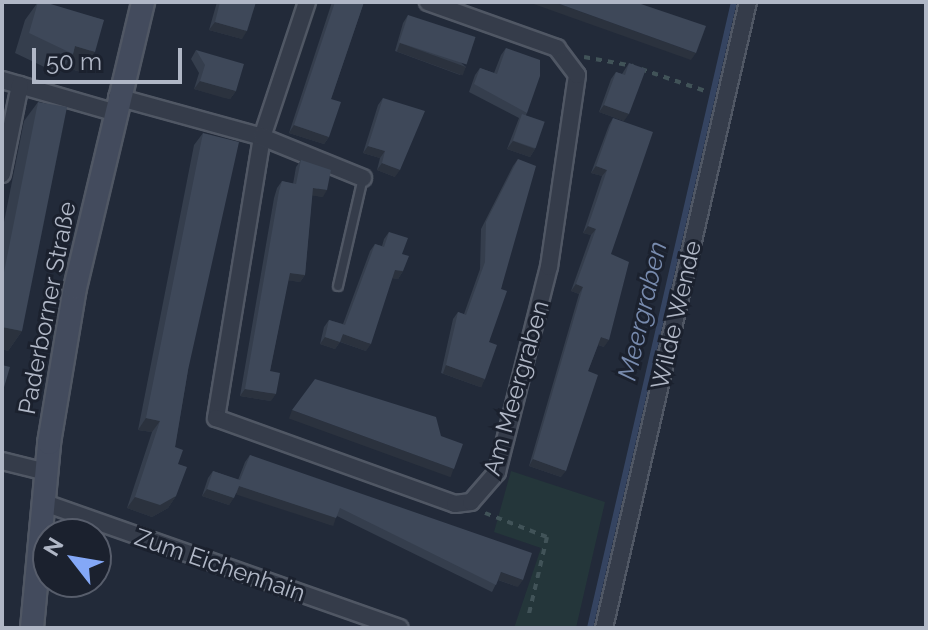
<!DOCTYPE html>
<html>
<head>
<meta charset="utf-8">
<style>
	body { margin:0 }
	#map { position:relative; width:928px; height:630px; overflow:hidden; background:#222a39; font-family:Raleway,sans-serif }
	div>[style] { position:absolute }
	.green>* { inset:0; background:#24363a }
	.stream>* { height:6px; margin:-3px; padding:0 3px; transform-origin:3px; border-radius:3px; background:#354461 }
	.path>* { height:4px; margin-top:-2px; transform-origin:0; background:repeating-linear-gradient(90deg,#415358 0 6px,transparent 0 12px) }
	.roads { filter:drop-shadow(2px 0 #505764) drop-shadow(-2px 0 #505764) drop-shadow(0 2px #505764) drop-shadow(0 -2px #505764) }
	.service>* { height:8px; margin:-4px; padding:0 4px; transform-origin:4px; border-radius:4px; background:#353c4a }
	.minor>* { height:16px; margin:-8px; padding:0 8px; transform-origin:8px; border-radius:8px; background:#353c4a }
	.secondary>* { height:22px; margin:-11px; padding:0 11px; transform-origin:11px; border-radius:11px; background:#434b5d }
	.wall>* { inset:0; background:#353e4d }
	.shaded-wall>* { inset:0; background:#2b323e; transform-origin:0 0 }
	.building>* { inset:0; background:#3e4859; transform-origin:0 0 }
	span { translate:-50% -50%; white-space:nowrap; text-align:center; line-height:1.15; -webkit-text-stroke:6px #1b212e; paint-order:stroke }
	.street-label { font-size:24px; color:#b0b7c6 }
	.water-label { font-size:26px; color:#788bae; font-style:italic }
	.frame { position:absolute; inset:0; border:4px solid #b0b7c6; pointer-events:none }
	.north { position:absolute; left:32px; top:518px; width:80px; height:80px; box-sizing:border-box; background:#1b212e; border:2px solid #575d6b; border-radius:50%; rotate:301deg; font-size:22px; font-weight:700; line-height:32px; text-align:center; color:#b0b7c6 }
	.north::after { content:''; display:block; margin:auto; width:28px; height:36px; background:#84a8f7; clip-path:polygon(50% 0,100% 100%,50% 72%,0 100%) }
	.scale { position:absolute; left:32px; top:48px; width:150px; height:36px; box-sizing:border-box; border:4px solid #b0b7c6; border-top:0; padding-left:10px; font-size:24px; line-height:28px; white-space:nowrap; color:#b0b7c6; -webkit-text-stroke:6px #1b212e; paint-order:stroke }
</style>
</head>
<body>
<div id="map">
	<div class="green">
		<div style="clip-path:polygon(511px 471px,605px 502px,576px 628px,514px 628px,541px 548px,494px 532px)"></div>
	</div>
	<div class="stream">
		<div style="left:590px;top:628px;width:642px;rotate:-77.05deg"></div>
	</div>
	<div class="path">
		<div style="left:584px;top:57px;width:50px;rotate:10.4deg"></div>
		<div style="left:641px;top:69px;width:71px;rotate:18.9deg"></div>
		<div style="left:485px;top:513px;width:66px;rotate:21.2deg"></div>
		<div style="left:547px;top:537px;width:83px;rotate:103.2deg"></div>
	</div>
	<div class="roads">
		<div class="service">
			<div style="left:338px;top:286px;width:111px;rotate:-77deg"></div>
		</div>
		<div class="minor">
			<div style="left:307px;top:2px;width:142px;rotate:108.4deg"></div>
			<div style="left:262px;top:137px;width:285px;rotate:99.3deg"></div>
			<div style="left:216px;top:418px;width:254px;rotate:19.8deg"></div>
			<div style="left:455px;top:504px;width:16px;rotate:-7deg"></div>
			<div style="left:471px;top:502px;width:40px;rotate:-49deg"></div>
			<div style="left:497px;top:472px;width:211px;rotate:-75.8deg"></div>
			<div style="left:549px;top:267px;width:194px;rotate:-81.7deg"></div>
			<div style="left:577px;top:75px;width:34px;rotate:-127deg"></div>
			<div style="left:557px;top:48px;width:137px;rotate:-160.4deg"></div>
			<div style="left:2px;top:80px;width:116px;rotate:16.1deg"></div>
			<div style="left:117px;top:97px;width:150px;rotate:15.4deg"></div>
			<div style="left:262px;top:137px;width:109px;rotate:22.1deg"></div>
			<div style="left:2px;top:174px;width:91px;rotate:-78.6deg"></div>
			<div style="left:2px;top:461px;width:45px;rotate:14deg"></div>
			<div style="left:42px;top:502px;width:379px;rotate:19.4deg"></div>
			<div style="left:604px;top:628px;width:642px;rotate:-77.05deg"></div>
		</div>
		<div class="secondary">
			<div style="left:32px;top:628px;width:186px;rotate:-84.7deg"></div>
			<div style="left:49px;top:443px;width:157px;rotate:-80.5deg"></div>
			<div style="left:75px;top:288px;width:294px;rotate:-76.6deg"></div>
		</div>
	</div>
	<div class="wall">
		<div style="clip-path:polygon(38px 2px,104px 20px,81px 72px,64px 67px,59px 74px,15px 53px,25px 20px)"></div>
		<div style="clip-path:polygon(217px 2px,256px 2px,242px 39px,209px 30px)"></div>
		<div style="clip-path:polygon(332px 2px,364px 2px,331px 99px,329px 137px,324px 144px,289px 133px)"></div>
		<div style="clip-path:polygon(408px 15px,466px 67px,460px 75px,395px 51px,403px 23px)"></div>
		<div style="clip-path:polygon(506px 48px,527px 113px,526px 115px,535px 149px,530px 157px,507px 149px,519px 118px,469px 92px,475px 75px,480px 68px,494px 73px,501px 55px)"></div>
		<div style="clip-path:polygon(196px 50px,236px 91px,230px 99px,194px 89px,199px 73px,191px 59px)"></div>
		<div style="clip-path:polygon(629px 63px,624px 121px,599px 112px,611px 79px,616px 72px,622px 74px)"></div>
		<div style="clip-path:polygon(383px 98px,395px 177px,377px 170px,380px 158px,363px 153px,378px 105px)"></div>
		<div style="clip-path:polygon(38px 102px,22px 331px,8px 351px,2px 349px,2px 232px,24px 121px)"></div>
		<div style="clip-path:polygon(613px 118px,611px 254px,604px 347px,598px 345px,588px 371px,561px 477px,529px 466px,579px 294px,571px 291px,591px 235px,583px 233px,602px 176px,591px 173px,609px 125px)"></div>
		<div style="clip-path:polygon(203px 133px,188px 370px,175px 447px,178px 464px,176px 496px,168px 508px,152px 517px,127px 508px,152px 432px,138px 430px,194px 145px)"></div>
		<div style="clip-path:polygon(518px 159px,501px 289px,489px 342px,485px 379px,480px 387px,441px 373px,453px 319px,458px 312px,464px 314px,480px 269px,481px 229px,513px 166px)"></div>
		<div style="clip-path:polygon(301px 160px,323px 197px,312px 195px,305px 275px,300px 282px,288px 280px,270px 371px,271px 401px,240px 396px,274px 198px,277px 188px,282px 181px,293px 184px,296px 167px)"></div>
		<div style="clip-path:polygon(389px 232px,402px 254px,403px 271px,398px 279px,392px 278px,366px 351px,340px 342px,335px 349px,320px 344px,324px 327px,329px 320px,343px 324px,370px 251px,375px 244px,382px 246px,384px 239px)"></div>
		<div style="clip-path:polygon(250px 455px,518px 587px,498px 580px,492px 592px,337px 516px,331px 525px,236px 493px,229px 505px,202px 496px,208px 478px,213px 471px,238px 480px,245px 462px)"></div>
	</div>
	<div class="shaded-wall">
		<div style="clip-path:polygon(528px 2px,554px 2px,696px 53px,691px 60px)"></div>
		<div style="clip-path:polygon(215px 22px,247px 31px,242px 39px,209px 30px)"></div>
		<div style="left:400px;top:43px;width:70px;height:9px;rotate:20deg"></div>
		<div style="clip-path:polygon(75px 46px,95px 52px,81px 72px,64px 67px,73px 54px)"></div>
		<div style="clip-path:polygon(200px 81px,236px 91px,230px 99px,224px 98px,194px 89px)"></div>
		<div style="clip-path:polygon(604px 105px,629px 114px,624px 121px,599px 112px)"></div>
		<div style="clip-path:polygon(294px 125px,329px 137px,324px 144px,289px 133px)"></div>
		<div style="clip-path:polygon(513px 141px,535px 149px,530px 157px,507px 149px)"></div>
		<div style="clip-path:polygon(368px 146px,385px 151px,380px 158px,363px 153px)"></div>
		<div style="clip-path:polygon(382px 163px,400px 170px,395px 177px,377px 170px)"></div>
		<div style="clip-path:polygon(596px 166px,607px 170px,602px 176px,591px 173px)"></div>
		<div style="clip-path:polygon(313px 188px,327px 190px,323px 197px,308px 195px)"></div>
		<div style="clip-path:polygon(588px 226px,596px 229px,591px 235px,583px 233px)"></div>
		<div style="clip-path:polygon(395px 270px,403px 271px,398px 279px,390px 278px)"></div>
		<div style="clip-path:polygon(290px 273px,305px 275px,300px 282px,285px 280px)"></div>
		<div style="clip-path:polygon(576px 284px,583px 287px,579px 294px,571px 291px)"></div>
		<div style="clip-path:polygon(2px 327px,22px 331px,8px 351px,2px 349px)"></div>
		<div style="clip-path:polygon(343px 334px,371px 344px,366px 351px,338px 341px)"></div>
		<div style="clip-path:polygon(325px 337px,340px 342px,335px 349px,320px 344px)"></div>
		<div style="clip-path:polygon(601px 337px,609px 340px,604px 347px,596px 344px)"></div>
		<div style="left:446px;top:365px;width:41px;height:9px;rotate:20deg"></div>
		<div style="clip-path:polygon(245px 389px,276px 394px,271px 401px,240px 396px)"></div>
		<div style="left:292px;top:410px;width:172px;height:9px;rotate:20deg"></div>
		<div style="clip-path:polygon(146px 418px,160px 421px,152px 432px,138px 430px)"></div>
		<div style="clip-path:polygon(533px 459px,566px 471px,561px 477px,529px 466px)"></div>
		<div style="left:239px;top:486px;width:102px;height:9px;rotate:18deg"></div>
		<div style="clip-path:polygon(207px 489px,234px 498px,229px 505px,202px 496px)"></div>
		<div style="clip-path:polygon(176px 496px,168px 508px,152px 517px,127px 508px,135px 497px)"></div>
		<div style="clip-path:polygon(501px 572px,523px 580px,518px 587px,496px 579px)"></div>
	</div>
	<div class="building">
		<div style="clip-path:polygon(38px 2px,44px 2px,104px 20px,95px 52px,75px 46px,73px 54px,29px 33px)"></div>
		<div style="clip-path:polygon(220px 2px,256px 2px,247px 31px,215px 22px)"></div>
		<div style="clip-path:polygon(335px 2px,364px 2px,331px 99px,341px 102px,329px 137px,294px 125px)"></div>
		<div style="clip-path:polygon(554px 2px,635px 2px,706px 26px,696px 53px)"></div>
		<div style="left:408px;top:15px;width:71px;height:29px;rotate:18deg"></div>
		<div style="clip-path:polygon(506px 48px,540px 60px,540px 76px,527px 113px,474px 84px,480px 68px,497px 74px)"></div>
		<div style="clip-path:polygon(196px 50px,244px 64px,236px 91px,200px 81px,205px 65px)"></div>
		<div style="clip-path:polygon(629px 63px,646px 69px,629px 114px,604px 105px,616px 72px,625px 75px)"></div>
		<div style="clip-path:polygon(383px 98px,425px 111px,400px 170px,382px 163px,385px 151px,368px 146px)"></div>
		<div style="clip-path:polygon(38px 102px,67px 107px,22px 331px,2px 327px,2px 282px)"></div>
		<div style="left:522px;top:114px;width:24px;height:28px;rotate:19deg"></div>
		<div style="clip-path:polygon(613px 118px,653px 132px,611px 254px,629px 262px,609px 340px,601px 337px,588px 371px,598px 375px,566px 471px,533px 459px,583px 287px,576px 284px,596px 229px,588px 226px,607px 170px,596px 166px)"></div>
		<div style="clip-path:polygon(203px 133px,239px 142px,188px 370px,175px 447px,183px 450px,178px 464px,187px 467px,176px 496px,160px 505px,135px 497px,160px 421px,146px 418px)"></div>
		<div style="clip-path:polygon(518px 159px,536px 166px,501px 289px,507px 291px,489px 342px,497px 345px,485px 379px,446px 365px,458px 312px,466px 315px,485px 262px,486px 222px)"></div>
		<div style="clip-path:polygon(301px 160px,331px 170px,327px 190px,313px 188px,305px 275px,290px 273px,270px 371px,280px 373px,276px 394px,245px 389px,279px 191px,282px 181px,296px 184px)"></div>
		<div style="clip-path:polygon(389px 232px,408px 238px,402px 254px,409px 256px,403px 271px,395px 270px,371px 344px,343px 334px,340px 342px,325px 337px,329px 320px,345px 325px,375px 244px,384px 247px)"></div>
		<div style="clip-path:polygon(2px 365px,10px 367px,2px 394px)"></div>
		<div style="clip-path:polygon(315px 379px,436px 417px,441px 436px,463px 444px,454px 469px,292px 410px)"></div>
		<div style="clip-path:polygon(250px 455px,532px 553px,523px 580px,501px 572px,496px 585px,340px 508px,336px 518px,239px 486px,234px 498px,207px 489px,213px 471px,240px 480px)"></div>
	</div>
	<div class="street-label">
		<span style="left:47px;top:308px;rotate:-79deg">Paderborner Straße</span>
		<span style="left:676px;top:315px;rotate:-77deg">Wilde Wende</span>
		<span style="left:516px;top:388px;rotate:-74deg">Am Meergraben</span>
		<span style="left:220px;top:565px;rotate:19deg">Zum Eichenhain</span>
	</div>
	<div class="water-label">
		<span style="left:643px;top:311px;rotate:-77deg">Meergraben</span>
	</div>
	<div class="frame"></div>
	<div class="north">N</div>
	<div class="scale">50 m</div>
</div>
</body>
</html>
